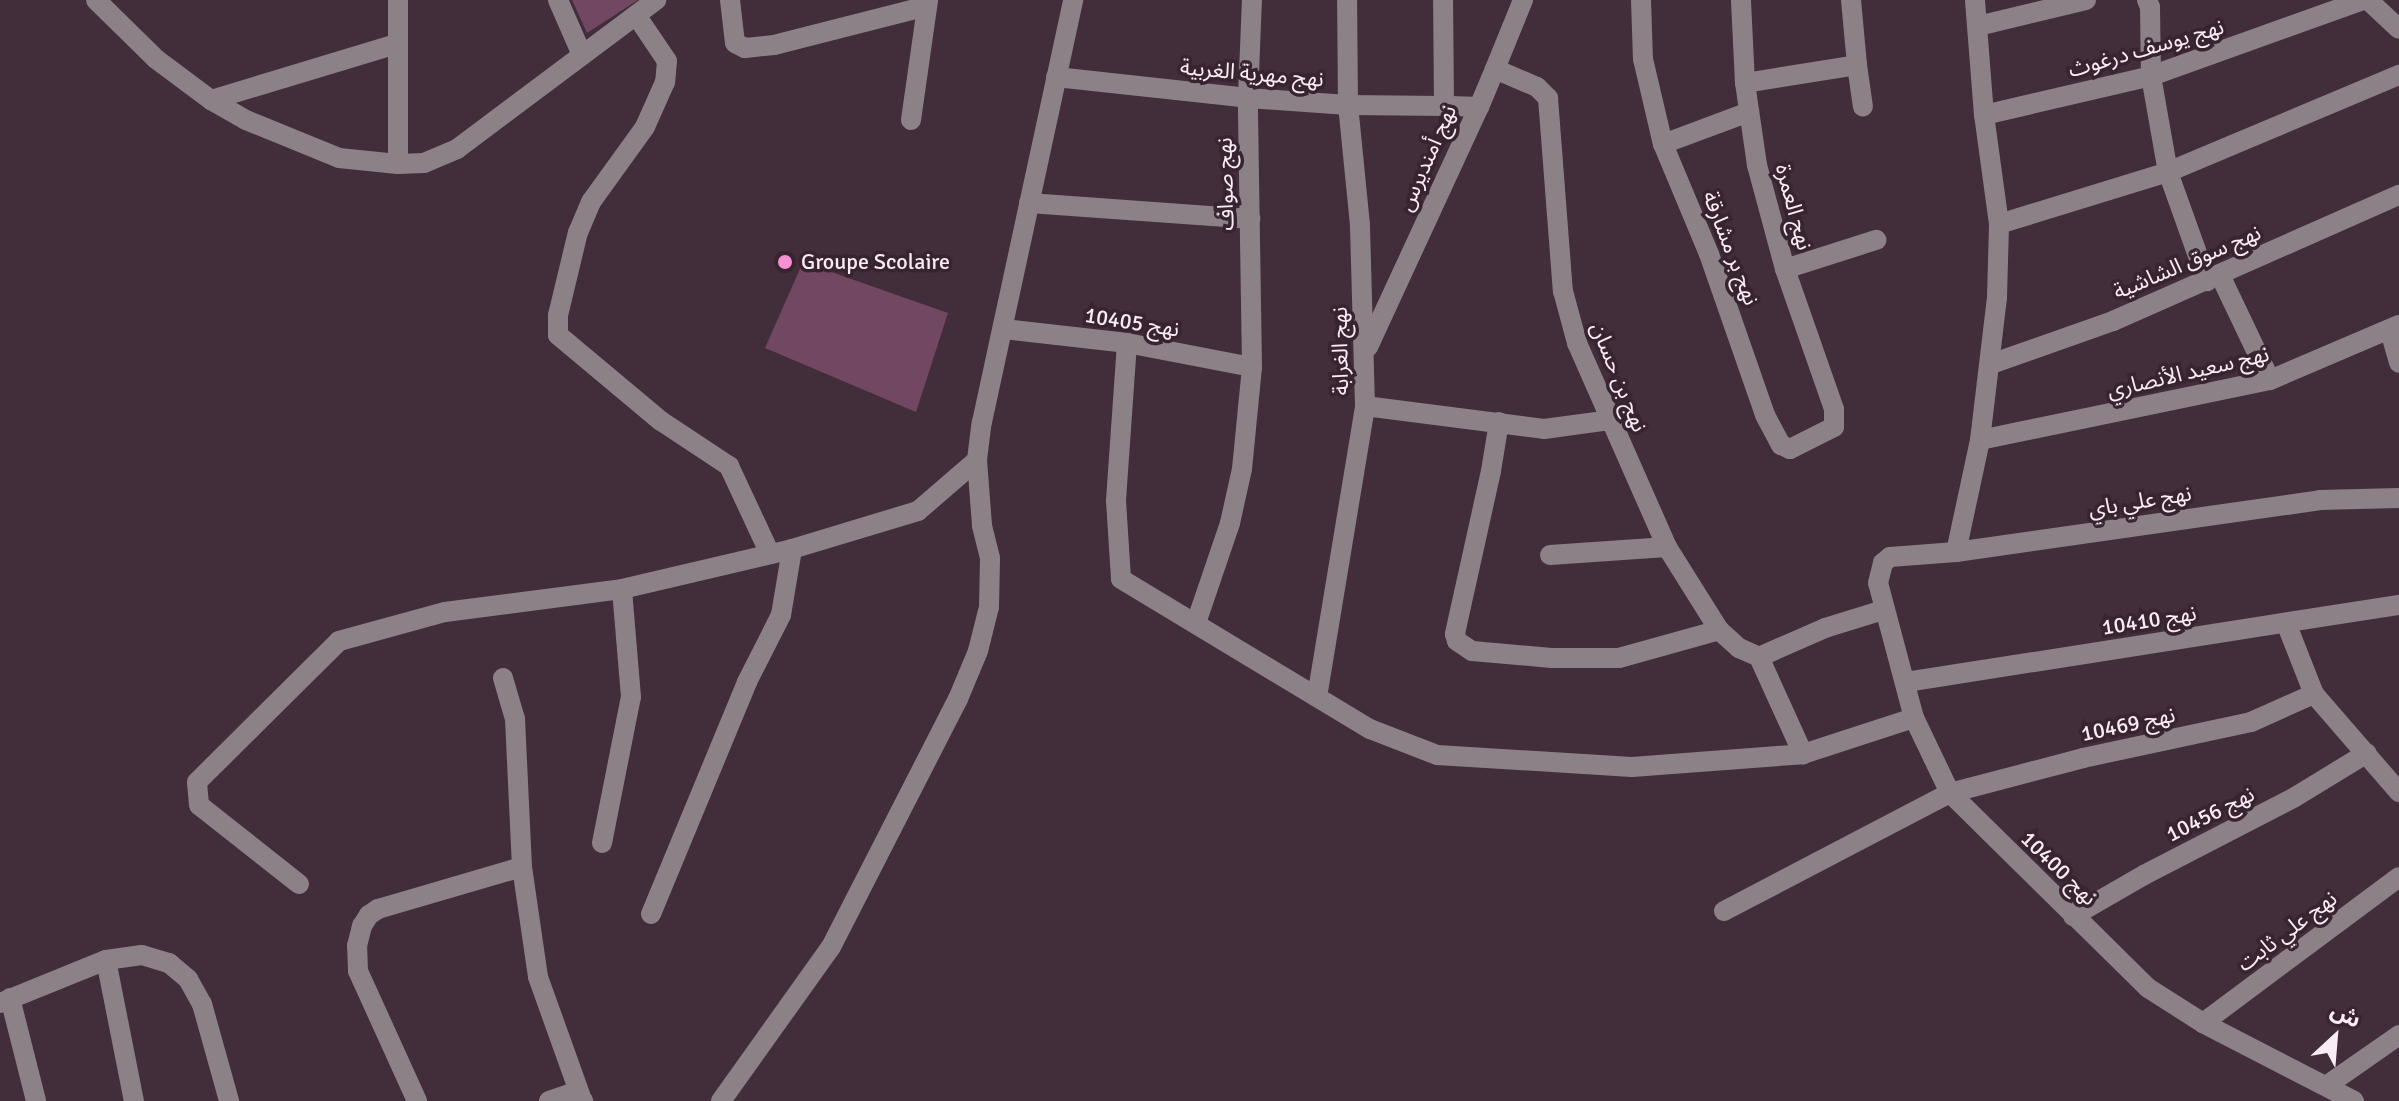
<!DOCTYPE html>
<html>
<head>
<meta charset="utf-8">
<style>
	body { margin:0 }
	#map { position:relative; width:2399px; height:1101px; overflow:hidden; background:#422d3a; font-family:Signika,"Noto Sans Arabic",sans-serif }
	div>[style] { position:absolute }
	.green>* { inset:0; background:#714761 }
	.minor>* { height:20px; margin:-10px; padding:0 10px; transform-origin:10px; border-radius:10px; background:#8c8187 }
	.dots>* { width:22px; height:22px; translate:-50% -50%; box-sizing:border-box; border:4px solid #382430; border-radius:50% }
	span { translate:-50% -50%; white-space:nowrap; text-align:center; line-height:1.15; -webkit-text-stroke:7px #382430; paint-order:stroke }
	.street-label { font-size:22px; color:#faecf4 }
	.poi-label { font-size:22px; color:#faecf4 }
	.left { translate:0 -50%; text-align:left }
	.north { position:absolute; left:2295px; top:997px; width:80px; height:80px; -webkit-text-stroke:6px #382430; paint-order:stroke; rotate:26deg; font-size:22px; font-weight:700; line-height:32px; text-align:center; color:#faecf4 }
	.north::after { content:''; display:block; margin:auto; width:28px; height:36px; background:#faecf4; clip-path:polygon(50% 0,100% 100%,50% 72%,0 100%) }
</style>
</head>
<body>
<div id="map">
	<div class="green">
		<div style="clip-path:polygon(572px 0,638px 0,587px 33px)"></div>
		<div style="clip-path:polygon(803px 262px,948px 313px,916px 412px,765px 348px)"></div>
	</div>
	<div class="minor">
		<div style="left:96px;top:0;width:84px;rotate:44.5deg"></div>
		<div style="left:156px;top:59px;width:69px;rotate:36.7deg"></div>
		<div style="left:211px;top:100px;width:40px;rotate:29.7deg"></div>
		<div style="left:246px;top:120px;width:100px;rotate:22.2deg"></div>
		<div style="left:339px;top:158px;width:59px;rotate:5.8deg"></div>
		<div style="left:398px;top:164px;width:26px;rotate:-2deg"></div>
		<div style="left:424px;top:163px;width:36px;rotate:-23deg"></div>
		<div style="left:457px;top:149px;width:249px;rotate:-36.8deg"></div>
		<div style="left:398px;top:0;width:164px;rotate:90deg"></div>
		<div style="left:558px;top:0;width:60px;rotate:66.4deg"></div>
		<div style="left:730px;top:0;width:43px;rotate:83.4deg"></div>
		<div style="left:735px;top:43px;width:11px;rotate:27deg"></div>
		<div style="left:745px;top:48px;width:29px;rotate:-6deg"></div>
		<div style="left:774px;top:45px;width:158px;rotate:-14.3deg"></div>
		<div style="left:1523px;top:0;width:74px;rotate:112.1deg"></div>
		<div style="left:1495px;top:69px;width:46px;rotate:23.2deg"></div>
		<div style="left:1537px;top:87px;width:16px;rotate:45deg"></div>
		<div style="left:1548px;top:98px;width:194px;rotate:85.6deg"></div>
		<div style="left:1563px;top:291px;width:54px;rotate:74.9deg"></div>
		<div style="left:1577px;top:343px;width:223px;rotate:66.2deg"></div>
		<div style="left:1667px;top:547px;width:98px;rotate:57.9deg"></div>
		<div style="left:1719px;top:630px;width:27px;rotate:42deg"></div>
		<div style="left:1739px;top:648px;width:22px;rotate:24deg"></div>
		<div style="left:1759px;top:657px;width:107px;rotate:65.6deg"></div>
		<div style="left:1641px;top:0;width:59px;rotate:88.1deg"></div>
		<div style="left:1643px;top:59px;width:87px;rotate:76.8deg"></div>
		<div style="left:1663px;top:144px;width:119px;rotate:67.3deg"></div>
		<div style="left:1709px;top:254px;width:170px;rotate:70.8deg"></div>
		<div style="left:1765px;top:415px;width:34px;rotate:62deg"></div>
		<div style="left:1781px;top:445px;width:10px;rotate:24deg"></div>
		<div style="left:1790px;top:449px;width:49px;rotate:-26.6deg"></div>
		<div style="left:1834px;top:427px;width:18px;rotate:-90deg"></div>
		<div style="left:1834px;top:409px;width:148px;rotate:-109.3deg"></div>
		<div style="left:1785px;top:269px;width:108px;rotate:-105.1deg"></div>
		<div style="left:1757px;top:165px;width:83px;rotate:-98.3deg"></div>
		<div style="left:1745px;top:83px;width:83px;rotate:-92.8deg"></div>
		<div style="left:1851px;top:0;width:65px;rotate:84.7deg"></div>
		<div style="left:2147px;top:0;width:8px;rotate:67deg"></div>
		<div style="left:2150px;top:7px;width:69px;rotate:89.2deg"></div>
		<div style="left:2151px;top:76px;width:97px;rotate:80deg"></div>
		<div style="left:2168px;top:172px;width:116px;rotate:70.3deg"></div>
		<div style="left:2368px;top:0;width:42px;rotate:43.1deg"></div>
		<div style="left:636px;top:15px;width:55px;rotate:56deg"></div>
		<div style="left:667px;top:61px;width:21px;rotate:95deg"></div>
		<div style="left:665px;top:82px;width:49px;rotate:114deg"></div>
		<div style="left:645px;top:127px;width:92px;rotate:125.8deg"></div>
		<div style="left:591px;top:202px;width:33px;rotate:113deg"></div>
		<div style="left:578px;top:232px;width:85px;rotate:103.5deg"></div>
		<div style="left:558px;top:315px;width:20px;rotate:90deg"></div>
		<div style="left:558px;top:335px;width:134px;rotate:39.9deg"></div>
		<div style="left:661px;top:421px;width:82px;rotate:33.5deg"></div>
		<div style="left:729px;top:466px;width:97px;rotate:65deg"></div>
		<div style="left:1978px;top:26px;width:111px;rotate:-13.5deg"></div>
		<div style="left:1056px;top:77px;width:193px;rotate:6.2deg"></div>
		<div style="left:1248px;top:98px;width:100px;rotate:4deg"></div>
		<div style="left:1348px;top:105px;width:96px;rotate:0.6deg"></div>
		<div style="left:1745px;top:83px;width:113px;rotate:-9.1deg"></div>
		<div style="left:1857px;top:65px;width:42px;rotate:81.9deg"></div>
		<div style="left:211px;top:100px;width:194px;rotate:-16.8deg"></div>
		<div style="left:1479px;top:107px;width:41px;rotate:-67.2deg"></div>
		<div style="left:1984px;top:115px;width:171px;rotate:-13.1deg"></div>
		<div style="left:2151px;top:76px;width:225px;rotate:-19.7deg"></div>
		<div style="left:911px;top:120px;width:121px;rotate:-81.9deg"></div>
		<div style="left:1663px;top:144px;width:92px;rotate:-20.4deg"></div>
		<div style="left:1029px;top:203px;width:222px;rotate:4.1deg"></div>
		<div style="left:1999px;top:224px;width:177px;rotate:-17.1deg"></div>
		<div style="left:2168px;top:172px;width:251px;rotate:-22.8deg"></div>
		<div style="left:1785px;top:269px;width:96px;rotate:-17.7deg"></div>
		<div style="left:2220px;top:275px;width:116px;rotate:64.5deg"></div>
		<div style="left:1004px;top:329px;width:124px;rotate:6.5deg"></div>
		<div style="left:1127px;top:343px;width:127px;rotate:10.9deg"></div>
		<div style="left:2390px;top:331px;width:33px;rotate:74deg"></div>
		<div style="left:1127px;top:343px;width:158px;rotate:94deg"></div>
		<div style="left:1116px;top:501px;width:78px;rotate:86.3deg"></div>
		<div style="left:1121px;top:579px;width:291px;rotate:31.1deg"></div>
		<div style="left:1370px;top:729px;width:72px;rotate:21.2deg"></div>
		<div style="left:1437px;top:755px;width:195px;rotate:3.5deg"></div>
		<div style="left:1632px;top:767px;width:171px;rotate:-4.3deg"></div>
		<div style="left:1803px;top:754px;width:117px;rotate:-18deg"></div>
		<div style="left:1368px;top:347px;width:264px;rotate:-65.2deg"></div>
		<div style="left:1479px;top:107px;width:35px;rotate:-178deg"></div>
		<div style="left:1444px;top:106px;width:106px;rotate:-90.5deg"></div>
		<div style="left:1991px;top:364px;width:129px;rotate:-19.4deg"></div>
		<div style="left:2113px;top:321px;width:313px;rotate:-23.8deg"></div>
		<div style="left:1365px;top:406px;width:180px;rotate:7.3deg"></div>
		<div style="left:1544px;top:429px;width:68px;rotate:-7.7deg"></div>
		<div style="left:1499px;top:422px;width:50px;rotate:99.3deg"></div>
		<div style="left:1491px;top:471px;width:167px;rotate:102.5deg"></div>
		<div style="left:1455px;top:634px;width:7px;rotate:74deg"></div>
		<div style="left:1457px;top:641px;width:18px;rotate:34deg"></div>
		<div style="left:1472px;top:651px;width:80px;rotate:5deg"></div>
		<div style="left:1552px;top:658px;width:67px"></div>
		<div style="left:1619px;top:658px;width:104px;rotate:-15.6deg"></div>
		<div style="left:1980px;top:440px;width:296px;rotate:-11.7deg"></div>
		<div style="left:2270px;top:380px;width:140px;rotate:-23.1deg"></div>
		<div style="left:1956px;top:552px;width:115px;rotate:-77.9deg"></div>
		<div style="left:1980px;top:440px;width:144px;rotate:-83.2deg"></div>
		<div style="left:1997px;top:297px;width:73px;rotate:-88.4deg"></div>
		<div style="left:1999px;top:224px;width:110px;rotate:-97.8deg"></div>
		<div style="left:1984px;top:115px;width:115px;rotate:-94.5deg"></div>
		<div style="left:1550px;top:555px;width:117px;rotate:-3.9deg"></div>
		<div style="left:1196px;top:623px;width:106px;rotate:-71.2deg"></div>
		<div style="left:1230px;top:523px;width:55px;rotate:-77.5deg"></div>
		<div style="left:1242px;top:469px;width:102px;rotate:-84.4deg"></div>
		<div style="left:1252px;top:367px;width:269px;rotate:-90.9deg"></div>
		<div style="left:1248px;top:98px;width:98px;rotate:-87.7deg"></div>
		<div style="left:2286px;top:623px;width:76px;rotate:68.5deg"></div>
		<div style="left:2314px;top:694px;width:130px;rotate:49.1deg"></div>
		<div style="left:1759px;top:657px;width:72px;rotate:-23.7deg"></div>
		<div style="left:1825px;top:628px;width:61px;rotate:-17.2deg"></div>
		<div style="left:503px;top:678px;width:43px;rotate:73.7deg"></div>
		<div style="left:515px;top:719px;width:148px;rotate:87.3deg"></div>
		<div style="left:522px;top:867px;width:111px;rotate:81.7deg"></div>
		<div style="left:538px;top:977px;width:131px;rotate:70.3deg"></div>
		<div style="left:1906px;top:682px;width:499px;rotate:-8.9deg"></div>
		<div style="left:1317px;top:697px;width:295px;rotate:-80.6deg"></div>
		<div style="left:1365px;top:406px;width:181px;rotate:-91.6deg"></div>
		<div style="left:1360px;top:225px;width:121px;rotate:-95.7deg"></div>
		<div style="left:1348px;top:105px;width:105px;rotate:-90.5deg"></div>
		<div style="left:602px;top:843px;width:149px;rotate:-78.8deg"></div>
		<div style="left:631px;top:697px;width:108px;rotate:-94.8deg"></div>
		<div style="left:299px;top:884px;width:127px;rotate:-141.7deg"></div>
		<div style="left:199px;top:805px;width:23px;rotate:-95deg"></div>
		<div style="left:197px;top:782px;width:200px;rotate:-44.8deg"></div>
		<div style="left:339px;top:641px;width:110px;rotate:-15.3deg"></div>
		<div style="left:445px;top:612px;width:178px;rotate:-7.4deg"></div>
		<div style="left:622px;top:589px;width:175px;rotate:-13.2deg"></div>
		<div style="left:792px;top:549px;width:132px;rotate:-16.8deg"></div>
		<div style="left:918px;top:511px;width:78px;rotate:-40.8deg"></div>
		<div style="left:1724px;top:911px;width:255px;rotate:-27.6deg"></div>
		<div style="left:1950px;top:793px;width:138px;rotate:-14.7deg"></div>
		<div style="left:2083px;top:758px;width:172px;rotate:-12.1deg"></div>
		<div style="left:2251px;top:722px;width:69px;rotate:-24deg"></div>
		<div style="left:651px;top:914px;width:251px;rotate:-67.5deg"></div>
		<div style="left:747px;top:682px;width:75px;rotate:-63.1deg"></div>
		<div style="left:781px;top:615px;width:67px;rotate:-80.5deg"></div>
		<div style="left:2073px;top:916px;width:82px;rotate:-30deg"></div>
		<div style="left:2144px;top:875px;width:170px;rotate:-27.3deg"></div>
		<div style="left:2295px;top:797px;width:84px;rotate:-31.4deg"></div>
		<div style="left:106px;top:960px;width:144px;rotate:78.8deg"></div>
		<div style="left:10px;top:998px;width:106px;rotate:75.8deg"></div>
		<div style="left:0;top:1003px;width:114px;rotate:-22.1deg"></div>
		<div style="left:106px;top:960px;width:36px;rotate:-8deg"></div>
		<div style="left:142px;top:955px;width:28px;rotate:17deg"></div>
		<div style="left:169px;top:963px;width:25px;rotate:40deg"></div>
		<div style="left:188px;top:979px;width:29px;rotate:61deg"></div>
		<div style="left:202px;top:1004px;width:101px;rotate:74.4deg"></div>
		<div style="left:2203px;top:1023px;width:244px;rotate:-36.7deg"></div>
		<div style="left:2326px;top:1086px;width:89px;rotate:-34.9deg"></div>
		<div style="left:417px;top:1101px;width:143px;rotate:-114.4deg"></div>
		<div style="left:358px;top:971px;width:25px;rotate:-92deg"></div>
		<div style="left:357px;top:946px;width:21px;rotate:-76deg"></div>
		<div style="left:362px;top:926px;width:13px;rotate:-58deg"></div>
		<div style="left:369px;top:915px;width:11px;rotate:-34deg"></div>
		<div style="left:378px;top:909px;width:150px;rotate:-16.3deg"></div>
		<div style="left:549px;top:1101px;width:21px;rotate:-19deg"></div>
		<div style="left:569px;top:1094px;width:16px;rotate:27deg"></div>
		<div style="left:721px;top:1101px;width:189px;rotate:-54.5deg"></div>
		<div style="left:831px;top:947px;width:279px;rotate:-62.9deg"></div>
		<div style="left:958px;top:699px;width:52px;rotate:-67.4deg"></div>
		<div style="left:978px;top:651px;width:45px;rotate:-76deg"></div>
		<div style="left:989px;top:607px;width:49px;rotate:-88.8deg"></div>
		<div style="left:990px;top:558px;width:34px;rotate:-104deg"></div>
		<div style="left:982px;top:525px;width:65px;rotate:-94.4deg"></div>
		<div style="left:977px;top:460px;width:38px;rotate:-83deg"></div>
		<div style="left:982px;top:422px;width:432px;rotate:-77.8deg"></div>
		<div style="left:2354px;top:1101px;width:170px;rotate:-152.7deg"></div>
		<div style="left:2203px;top:1023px;width:65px;rotate:-147.5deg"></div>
		<div style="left:2148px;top:988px;width:278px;rotate:-135.4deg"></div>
		<div style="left:1950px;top:793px;width:83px;rotate:-115.6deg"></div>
		<div style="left:1914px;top:718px;width:140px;rotate:-104.9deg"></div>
		<div style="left:1878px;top:583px;width:21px;rotate:-76deg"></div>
		<div style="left:1883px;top:563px;width:9px;rotate:-41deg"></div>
		<div style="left:1890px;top:557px;width:66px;rotate:-4.3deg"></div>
		<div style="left:1956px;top:552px;width:368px;rotate:-8.1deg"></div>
		<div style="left:2320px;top:500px;width:79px;rotate:-1.5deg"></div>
	</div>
	<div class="dots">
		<div style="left:785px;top:262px;background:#f590d1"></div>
	</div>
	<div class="street-label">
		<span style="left:2146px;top:48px;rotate:-16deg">نهج يوسف درغوث</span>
		<span style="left:1252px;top:73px;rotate:5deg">نهج مهرية الغربية</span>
		<span style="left:1427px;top:158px;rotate:-66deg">نهج أمنديرس</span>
		<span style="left:1225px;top:184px;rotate:-91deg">نهج صواف</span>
		<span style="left:1794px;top:207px;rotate:75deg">نهج العمرة</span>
		<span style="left:1731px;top:248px;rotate:69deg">نهج بر مشارقة</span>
		<span style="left:2187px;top:262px;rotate:-23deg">نهج سوق الشاشية</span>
		<span style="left:1132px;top:322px;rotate:9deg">نهج 10405</span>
		<span style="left:1340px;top:351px;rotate:-91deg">نهج الغرابة</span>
		<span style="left:2188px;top:372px;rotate:-13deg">نهج سعيد الأنصاري</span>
		<span style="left:1619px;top:377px;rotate:68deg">نهج بن حسان</span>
		<span style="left:2140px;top:501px;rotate:-9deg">نهج علي باي</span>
		<span style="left:2149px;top:620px;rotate:-9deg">نهج 10410</span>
		<span style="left:2128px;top:724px;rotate:-12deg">نهج 10469</span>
		<span style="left:2210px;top:814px;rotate:-27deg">نهج 10456</span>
		<span style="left:2059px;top:868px;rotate:44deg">نهج 10400</span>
		<span style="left:2287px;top:931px;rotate:-37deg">نهج علي ثابت</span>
	</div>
	<div class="poi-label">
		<span class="left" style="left:801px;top:262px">Groupe Scolaire</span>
	</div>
	<div class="north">ش</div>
</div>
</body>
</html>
